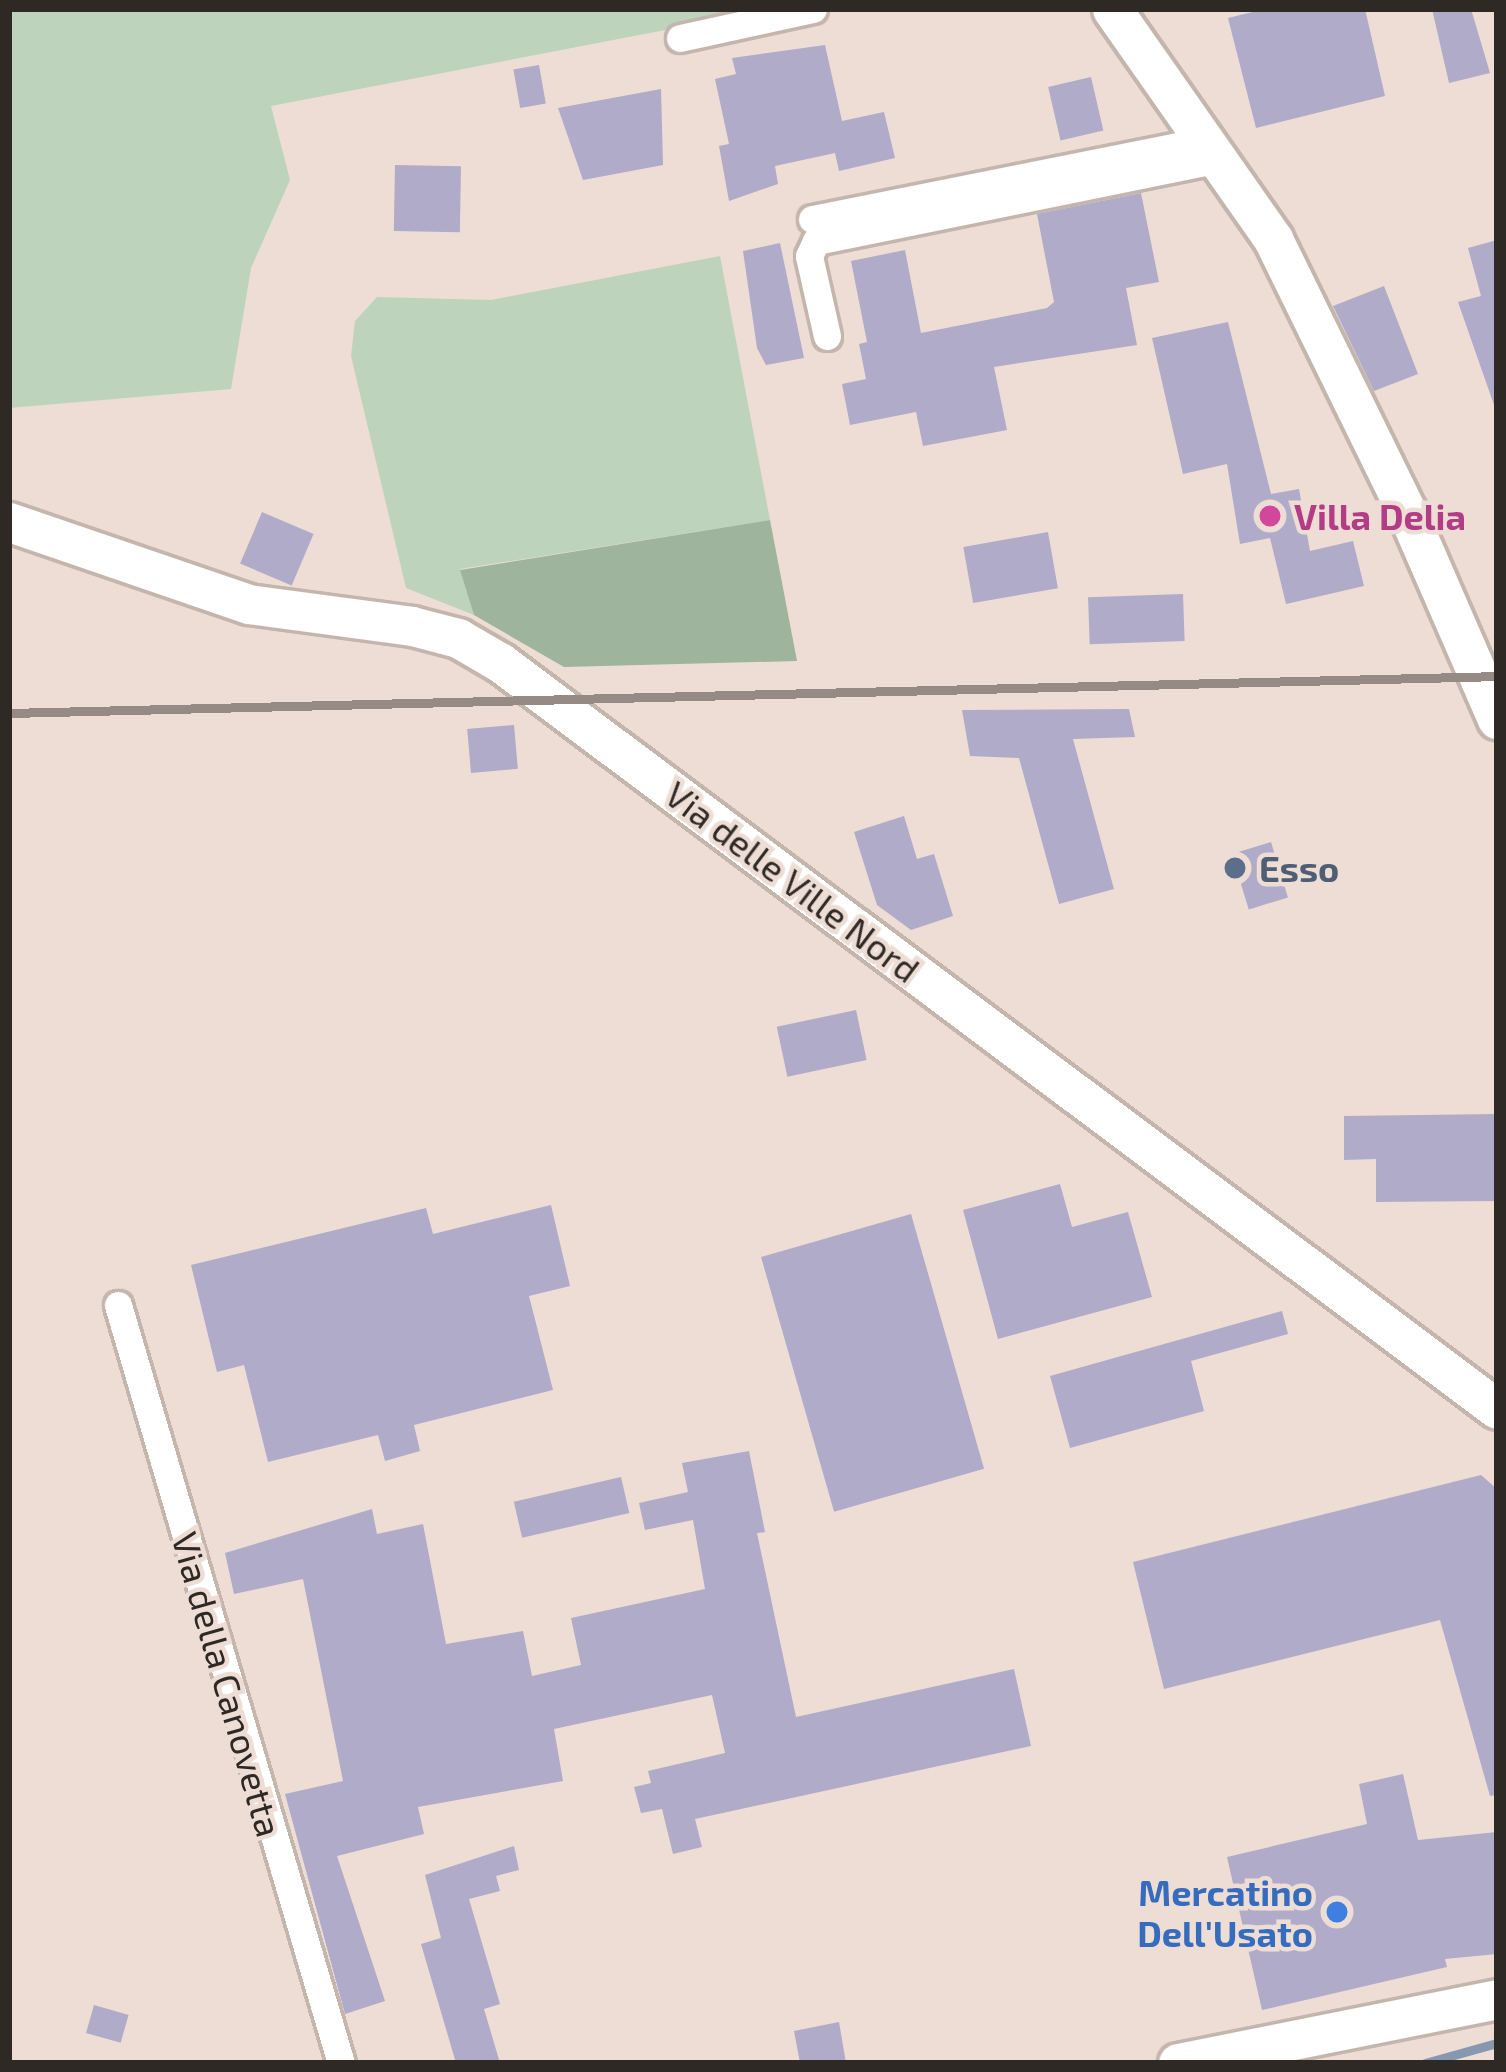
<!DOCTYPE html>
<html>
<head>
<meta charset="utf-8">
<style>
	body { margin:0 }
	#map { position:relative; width:1506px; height:2072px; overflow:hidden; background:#edddd5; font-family:"Exo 2",sans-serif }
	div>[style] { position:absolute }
	.green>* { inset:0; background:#bed3bc }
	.forest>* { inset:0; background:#9eb49c }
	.stream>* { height:9px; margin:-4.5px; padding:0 4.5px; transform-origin:4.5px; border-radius:4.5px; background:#8697b0 }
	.building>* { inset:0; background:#b0abc8; transform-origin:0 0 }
	.roads { filter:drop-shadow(3px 0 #c4b5ad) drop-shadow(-3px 0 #c4b5ad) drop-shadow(0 3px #c4b5ad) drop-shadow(0 -3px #c4b5ad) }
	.street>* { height:27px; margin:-13.5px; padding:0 13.5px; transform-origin:13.5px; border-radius:13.5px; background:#fff }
	.secondary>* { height:39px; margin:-19.5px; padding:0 19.5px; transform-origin:19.5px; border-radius:19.5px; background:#fff }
	.rail>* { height:9px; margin:-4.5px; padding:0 4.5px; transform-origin:4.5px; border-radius:4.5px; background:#968a85 }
	.dots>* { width:33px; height:33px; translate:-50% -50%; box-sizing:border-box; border:6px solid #edddd5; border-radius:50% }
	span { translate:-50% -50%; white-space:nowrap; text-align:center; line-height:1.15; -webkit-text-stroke:9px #edddd5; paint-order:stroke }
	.hotel-label { font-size:36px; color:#b23c85; font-weight:700 }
	.left { translate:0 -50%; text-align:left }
	.service-label { font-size:36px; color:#4e5e75; font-weight:700 }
	.street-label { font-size:36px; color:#2f2926 }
	.shop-label { font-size:36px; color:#366cbe; font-weight:700 }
	.right { translate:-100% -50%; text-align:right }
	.frame { position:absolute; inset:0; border:12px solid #2f2926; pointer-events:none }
</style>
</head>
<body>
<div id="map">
	<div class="green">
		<div style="clip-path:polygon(9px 9px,774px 9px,271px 106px,290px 180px,251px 268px,231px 389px,9px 408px)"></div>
		<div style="clip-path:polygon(720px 256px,770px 520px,460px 569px,474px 615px,406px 588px,351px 356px,355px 321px,377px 297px,491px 300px)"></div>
	</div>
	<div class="forest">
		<div style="clip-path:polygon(770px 520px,797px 661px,564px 667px,474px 615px,460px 570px)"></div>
	</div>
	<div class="stream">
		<div style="left:1425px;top:2063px;width:75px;rotate:-15.5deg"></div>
	</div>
	<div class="building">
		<div style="clip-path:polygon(1265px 9px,1365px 9px,1385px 96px,1256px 128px,1228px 18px)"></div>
		<div style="clip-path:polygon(1432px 9px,1471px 9px,1490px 73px,1449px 83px)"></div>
		<div style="clip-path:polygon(825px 45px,842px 121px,884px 112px,895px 158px,839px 171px,835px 153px,775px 166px,778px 184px,729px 201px,719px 146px,729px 144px,715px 79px,736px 74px,732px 58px)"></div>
		<div style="left:539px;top:65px;width:39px;height:26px;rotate:80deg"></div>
		<div style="left:1091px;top:77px;width:55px;height:44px;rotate:77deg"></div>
		<div style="clip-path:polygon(661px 89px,663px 165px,583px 180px,558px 108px)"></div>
		<div style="left:395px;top:165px;width:66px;height:66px;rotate:1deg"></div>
		<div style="clip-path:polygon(1141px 193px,1159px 282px,1126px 288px,1137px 345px,994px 367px,1007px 430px,923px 446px,916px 412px,850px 425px,842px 384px,866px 379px,859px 344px,867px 342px,851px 261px,905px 250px,921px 333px,1047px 308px,1054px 302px,1037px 214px)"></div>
		<div style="clip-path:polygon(1497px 240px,1497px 405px,1494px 405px,1458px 302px,1481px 296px,1468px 248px)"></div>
		<div style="clip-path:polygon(780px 243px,804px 358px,766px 365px,757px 348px,743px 251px)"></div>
		<div style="clip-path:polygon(1384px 286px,1418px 374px,1374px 391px,1333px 306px)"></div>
		<div style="clip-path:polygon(1228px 322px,1271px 494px,1299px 489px,1310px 551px,1353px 541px,1364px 586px,1286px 604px,1270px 538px,1240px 544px,1227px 464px,1183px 474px,1152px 338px)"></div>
		<div style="left:262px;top:512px;width:56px;height:56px;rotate:23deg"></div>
		<div style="left:1048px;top:532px;width:57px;height:86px;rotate:80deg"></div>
		<div style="left:1183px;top:594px;width:47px;height:95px;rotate:88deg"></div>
		<div style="clip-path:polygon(1129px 709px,1135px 737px,1073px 739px,1114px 889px,1059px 904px,1019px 758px,970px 756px,962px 710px)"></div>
		<div style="left:514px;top:725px;width:44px;height:47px;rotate:85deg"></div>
		<div style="clip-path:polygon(904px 816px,917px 859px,934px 854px,953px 916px,911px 930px,877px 905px,854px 832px)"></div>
		<div style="left:1271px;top:842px;width:58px;height:41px;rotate:73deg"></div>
		<div style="left:856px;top:1010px;width:51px;height:81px;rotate:78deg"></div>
		<div style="clip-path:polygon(1497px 1114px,1497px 1201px,1376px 1202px,1376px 1159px,1344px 1160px,1344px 1116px)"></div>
		<div style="clip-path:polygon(1060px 1184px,1072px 1227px,1128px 1212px,1152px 1297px,998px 1339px,963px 1210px)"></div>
		<div style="clip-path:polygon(551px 1205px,570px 1286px,529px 1296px,553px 1390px,414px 1425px,420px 1451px,385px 1461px,378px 1435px,268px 1462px,244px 1365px,217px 1372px,191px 1265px,426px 1208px,433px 1234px)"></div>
		<div style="left:911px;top:1214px;width:265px;height:156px;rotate:74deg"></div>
		<div style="clip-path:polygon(1282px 1311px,1288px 1334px,1191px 1361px,1204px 1411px,1070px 1448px,1050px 1376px)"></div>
		<div style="clip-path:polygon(749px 1451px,765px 1532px,757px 1533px,796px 1717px,1014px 1669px,1031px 1746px,695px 1819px,702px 1847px,673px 1854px,662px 1809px,641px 1813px,634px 1787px,651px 1783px,648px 1771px,725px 1753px,712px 1695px,554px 1729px,563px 1781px,418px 1807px,424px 1834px,337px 1856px,385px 2001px,345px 2014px,285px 1794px,343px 1781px,303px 1579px,234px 1594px,225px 1553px,372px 1509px,377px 1534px,423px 1524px,446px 1644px,523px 1631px,532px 1676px,581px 1665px,571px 1618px,705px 1589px,693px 1520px,645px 1530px,639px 1503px,688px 1492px,682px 1463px)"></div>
		<div style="clip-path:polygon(1481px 1475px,1497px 1489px,1497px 1795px,1490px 1796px,1440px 1620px,1164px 1689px,1133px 1562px)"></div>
		<div style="left:621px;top:1477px;width:37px;height:110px;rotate:77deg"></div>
		<div style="clip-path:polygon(1403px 1774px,1418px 1840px,1497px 1832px,1497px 1954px,1445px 1959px,1447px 1967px,1262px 2010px,1227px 1857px,1367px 1824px,1359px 1784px)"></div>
		<div style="clip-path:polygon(514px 1846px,519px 1870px,496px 1876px,500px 1891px,469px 1899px,500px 2004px,484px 2009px,500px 2063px,456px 2063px,421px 1944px,441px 1938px,425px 1875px)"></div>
		<div style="left:94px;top:2005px;width:36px;height:29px;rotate:16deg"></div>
		<div style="clip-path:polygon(839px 2022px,846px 2063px,800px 2063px,794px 2031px)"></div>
	</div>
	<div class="roads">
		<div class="street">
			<div style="left:680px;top:38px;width:136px;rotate:-12.3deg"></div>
			<div style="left:812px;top:219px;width:404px;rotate:-11.3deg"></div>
			<div style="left:827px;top:336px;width:82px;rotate:-102.7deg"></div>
			<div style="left:809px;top:256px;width:17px;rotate:-65deg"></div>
			<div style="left:816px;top:241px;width:412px;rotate:-11.5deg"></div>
			<div style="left:118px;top:1305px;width:790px;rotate:73.61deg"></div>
		</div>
		<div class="secondary">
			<div style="left:1112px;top:9px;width:281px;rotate:55deg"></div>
			<div style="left:1273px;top:239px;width:304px;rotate:63.9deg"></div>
			<div style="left:1407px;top:512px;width:226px;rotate:66.5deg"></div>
			<div style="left:9px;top:522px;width:253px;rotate:18.9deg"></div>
			<div style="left:248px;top:604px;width:165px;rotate:7.6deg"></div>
			<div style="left:412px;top:626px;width:48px;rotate:14.6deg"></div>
			<div style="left:458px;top:638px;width:50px;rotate:30.2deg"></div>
			<div style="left:501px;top:663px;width:1244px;rotate:36.83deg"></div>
			<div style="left:1178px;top:2063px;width:325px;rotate:-11.3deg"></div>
		</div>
	</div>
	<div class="rail">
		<div style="left:9px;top:713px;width:1488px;rotate:-1.42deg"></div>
	</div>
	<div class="dots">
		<div style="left:1270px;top:516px;background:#d1479c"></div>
		<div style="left:1235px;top:868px;background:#5c6f8a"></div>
		<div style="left:1337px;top:1912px;background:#3f7fe0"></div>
	</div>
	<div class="hotel-label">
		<span class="left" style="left:1294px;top:516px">Villa Delia</span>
	</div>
	<div class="service-label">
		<span class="left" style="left:1259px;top:868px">Esso</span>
	</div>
	<div class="street-label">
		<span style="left:793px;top:881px;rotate:37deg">Via delle Ville Nord</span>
		<span style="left:228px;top:1684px;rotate:74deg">Via della Canovetta</span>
	</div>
	<div class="shop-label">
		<span class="right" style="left:1313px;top:1912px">Mercatino<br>Dell'Usato</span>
	</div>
	<div class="frame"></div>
</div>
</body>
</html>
